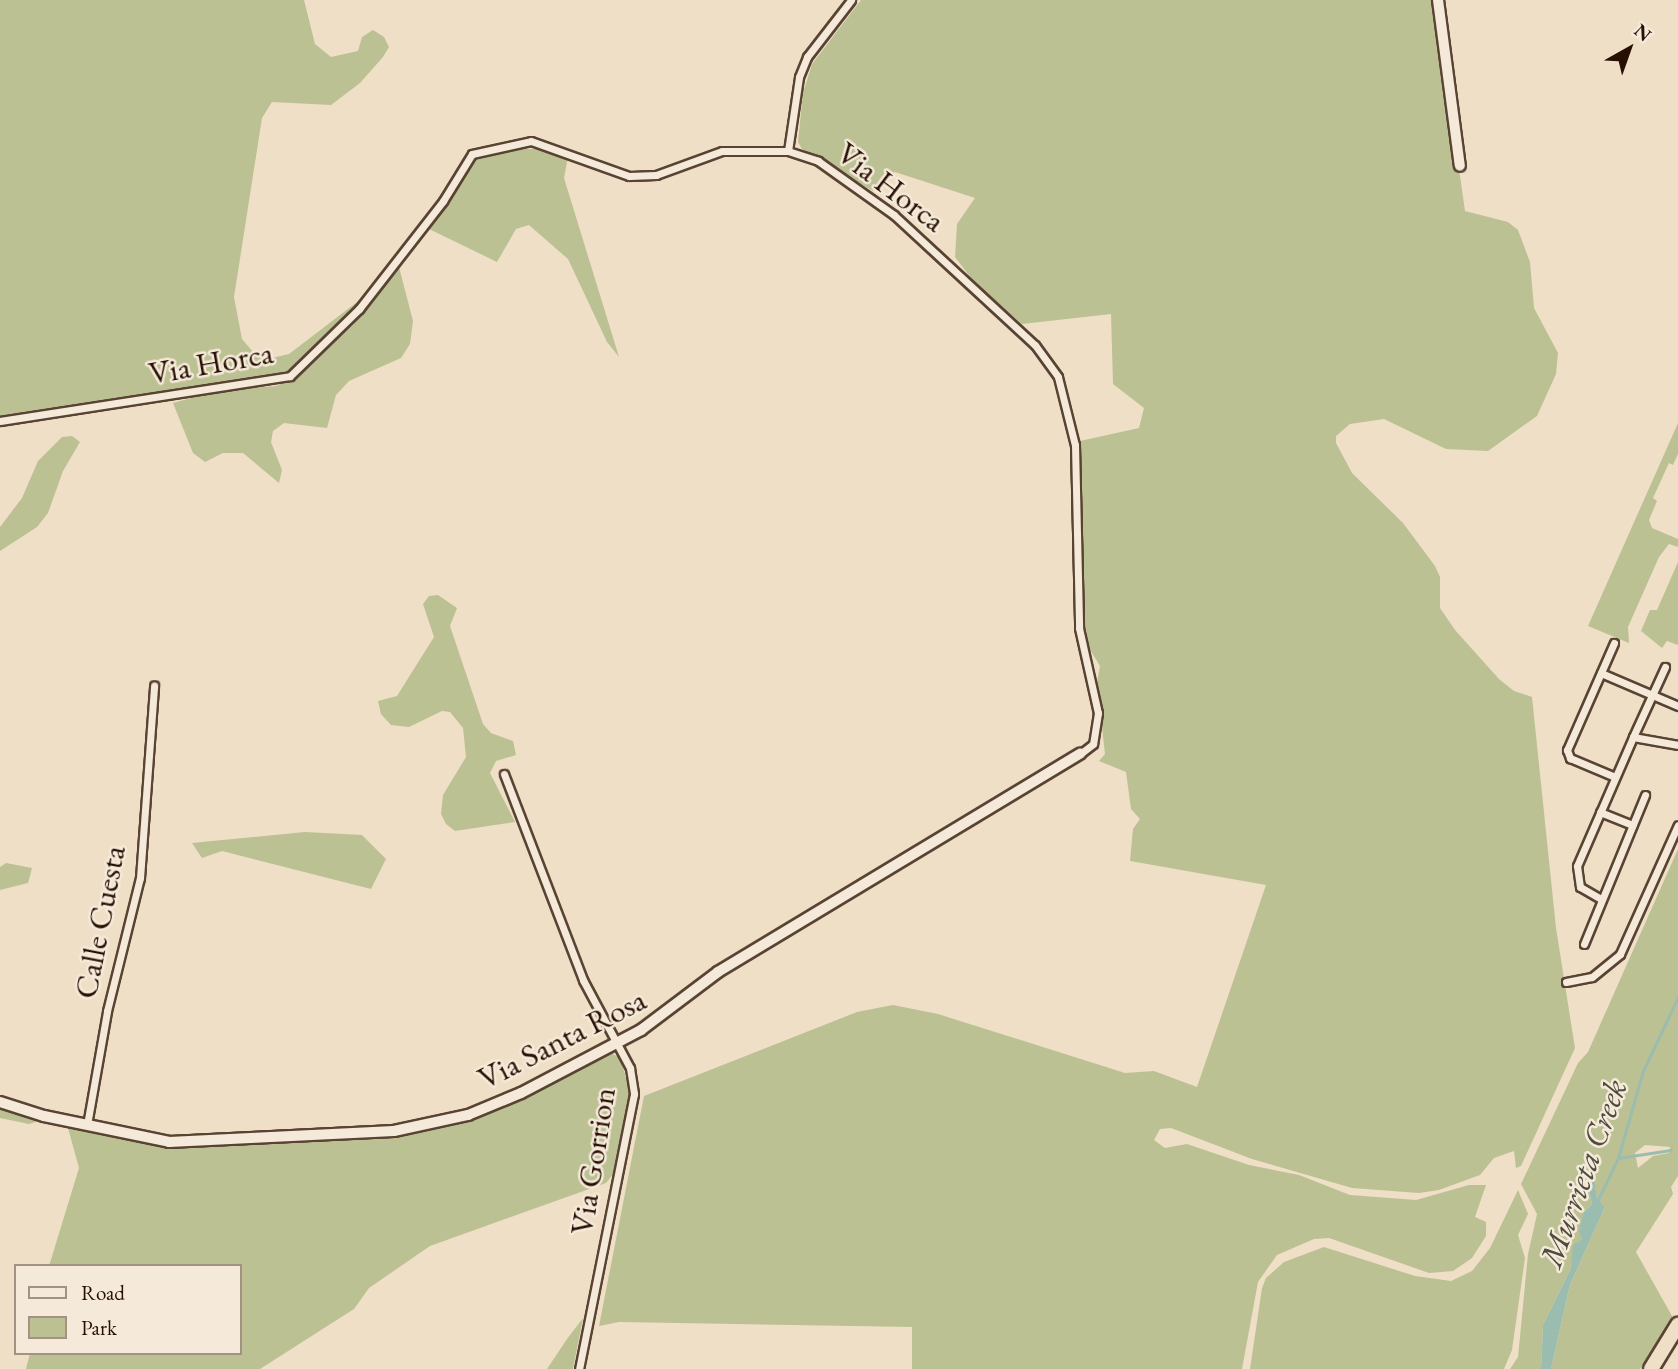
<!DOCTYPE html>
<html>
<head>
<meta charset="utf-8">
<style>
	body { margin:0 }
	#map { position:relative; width:1678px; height:1369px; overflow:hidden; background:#efdfc6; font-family:"EB Garamond",serif }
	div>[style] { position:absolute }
	.green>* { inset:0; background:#bcc193 }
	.water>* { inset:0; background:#9abdb0 }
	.stream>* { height:2.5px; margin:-1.25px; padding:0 1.25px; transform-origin:1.25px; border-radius:1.25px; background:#9abdb0 }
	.roads { filter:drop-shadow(2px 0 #594333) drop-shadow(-2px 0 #594333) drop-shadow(0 2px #594333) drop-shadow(0 -2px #594333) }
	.street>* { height:7px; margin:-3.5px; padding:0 3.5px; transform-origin:3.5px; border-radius:3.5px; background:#f5eada }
	.secondary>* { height:10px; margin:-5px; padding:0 5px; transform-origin:5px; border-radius:5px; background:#f5eada }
	.highway>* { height:14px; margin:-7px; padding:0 7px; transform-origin:7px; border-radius:7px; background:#efdfc6 }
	span { translate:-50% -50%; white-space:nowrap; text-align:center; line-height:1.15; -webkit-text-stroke:5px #f5eada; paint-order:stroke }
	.street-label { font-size:32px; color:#270f02 }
	.water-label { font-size:33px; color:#4f4c3f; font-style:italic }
	.legend { position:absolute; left:14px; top:1264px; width:228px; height:91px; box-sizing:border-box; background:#f5eada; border:2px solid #a39284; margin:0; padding:9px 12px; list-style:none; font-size:21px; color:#270f02 }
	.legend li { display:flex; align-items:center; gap:14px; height:35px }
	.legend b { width:35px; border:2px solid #a39284 }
	.north { position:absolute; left:1594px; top:14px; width:70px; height:70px; -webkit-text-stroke:5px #f5eada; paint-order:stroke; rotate:40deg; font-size:19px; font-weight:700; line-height:28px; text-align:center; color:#270f02 }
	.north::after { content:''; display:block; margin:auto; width:24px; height:32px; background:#270f02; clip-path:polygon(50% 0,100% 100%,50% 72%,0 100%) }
</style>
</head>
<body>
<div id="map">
	<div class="green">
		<div style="clip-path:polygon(0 0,304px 0,315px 44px,331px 57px,358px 51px,362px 37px,373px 30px,384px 37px,389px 47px,383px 57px,360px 83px,331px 105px,272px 102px,262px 118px,234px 297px,242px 339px,254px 353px,272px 358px,289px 354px,361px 299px,292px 371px,0 419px)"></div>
		<div style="clip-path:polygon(861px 0,1435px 0,1465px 211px,1508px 222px,1518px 230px,1530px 262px,1534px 308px,1558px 353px,1556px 374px,1537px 416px,1488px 451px,1446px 449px,1384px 419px,1350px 424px,1336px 436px,1336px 443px,1352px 473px,1403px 523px,1435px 566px,1440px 577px,1440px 608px,1455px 630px,1499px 679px,1514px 691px,1532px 697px,1556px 928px,1575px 1048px,1521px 1166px,1516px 1168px,1514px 1151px,1494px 1158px,1480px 1175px,1439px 1190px,1419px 1193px,1352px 1188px,1252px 1159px,1171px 1128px,1160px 1129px,1154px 1140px,1165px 1148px,1187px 1144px,1249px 1165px,1299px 1175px,1350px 1195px,1416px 1200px,1469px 1185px,1486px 1185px,1475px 1217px,1486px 1222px,1486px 1236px,1472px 1258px,1453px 1271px,1429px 1273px,1329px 1238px,1314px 1239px,1277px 1255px,1258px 1282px,1242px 1369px,912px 1369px,912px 1327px,619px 1322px,599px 1326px,644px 1096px,857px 1012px,893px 1005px,938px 1014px,1125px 1073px,1154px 1071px,1197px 1087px,1266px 885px,1130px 861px,1133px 829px,1140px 819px,1131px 809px,1126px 772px,1099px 761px,1105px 754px,1097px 683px,1100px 666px,1089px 648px,1084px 616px,1080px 441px,1139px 428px,1144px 408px,1113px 384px,1111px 314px,1022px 324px,974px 282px,955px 257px,957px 224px,975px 198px,895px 172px,873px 191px,802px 149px,798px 142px,803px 93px,812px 64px)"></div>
		<div style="clip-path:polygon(514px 149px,540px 149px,568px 157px,564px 178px,619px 357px,607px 342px,568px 259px,529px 225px,516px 229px,497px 262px,429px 229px,475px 160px)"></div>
		<div style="clip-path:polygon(399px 267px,413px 321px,410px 344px,401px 358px,349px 381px,336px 395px,327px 428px,284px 423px,273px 431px,271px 442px,282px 470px,279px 483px,243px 453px,223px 453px,205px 462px,193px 453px,173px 403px,217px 391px,276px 386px,294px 378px,353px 325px)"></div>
		<div style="clip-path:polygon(1678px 423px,1678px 454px,1673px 465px,1669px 463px,1653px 498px,1657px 501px,1649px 520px,1652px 528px,1678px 539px,1678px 547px,1669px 544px,1659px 557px,1628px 627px,1629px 643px,1588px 626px)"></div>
		<div style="clip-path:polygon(72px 436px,80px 442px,63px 471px,48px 513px,37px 527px,0 551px,0 527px,22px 498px,38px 461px,62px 437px)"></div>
		<div style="clip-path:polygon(1678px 562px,1678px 645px,1667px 641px,1662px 648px,1641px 631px,1650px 610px,1657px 610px)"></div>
		<div style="clip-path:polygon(438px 595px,457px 608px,450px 626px,483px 724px,491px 733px,513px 741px,516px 755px,496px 761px,490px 773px,515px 822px,455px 831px,446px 824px,441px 814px,443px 795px,466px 757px,463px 728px,450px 712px,442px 711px,409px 727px,391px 725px,381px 714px,378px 701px,397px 696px,434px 637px,423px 604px,429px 596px)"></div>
		<div style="clip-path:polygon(305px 832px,362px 835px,386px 859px,371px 889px,222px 851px,202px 858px,192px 843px)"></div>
		<div style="clip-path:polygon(evenodd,1678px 849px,1678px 1176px,1671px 1187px,1673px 1194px,1636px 1252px,1672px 1316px,1640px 1369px,1551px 1369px,1570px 1285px,1605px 1207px,1597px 1198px,1592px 1170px,1587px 1183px,1592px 1204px,1584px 1212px,1583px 1239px,1577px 1242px,1571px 1268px,1543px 1325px,1541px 1369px,1510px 1369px,1518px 1357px,1528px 1254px,1537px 1214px,1521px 1184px,1578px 1063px,1588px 1052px,1678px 849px,1645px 1145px,1670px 1147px,1669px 1153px,1653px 1156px,1638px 1168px,1635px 1153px,1645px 1145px)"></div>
		<div style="clip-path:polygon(6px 863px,32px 868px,28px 883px,0 890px,0 867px)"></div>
		<div style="clip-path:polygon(606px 1050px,620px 1058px,630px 1091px,613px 1174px,606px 1183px,430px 1246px,369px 1288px,354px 1309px,260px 1369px,26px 1369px,30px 1353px,240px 1353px,240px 1266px,49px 1266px,79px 1168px,68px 1128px,71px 1125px,180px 1146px,404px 1134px,494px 1110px)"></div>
		<div style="clip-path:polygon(0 1106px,21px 1115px,42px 1120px,29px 1124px,0 1118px)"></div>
		<div style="clip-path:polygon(1518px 1190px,1528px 1214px,1518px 1235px,1525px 1258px,1512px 1350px,1504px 1369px,1250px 1369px,1262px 1288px,1266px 1278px,1284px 1262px,1324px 1247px,1415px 1276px,1451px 1281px,1472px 1271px,1490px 1248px)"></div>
		<div style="clip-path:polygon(583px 1318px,573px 1369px,547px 1369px,567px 1339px)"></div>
	</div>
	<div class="water">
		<div style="clip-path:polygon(1591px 1159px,1597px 1198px,1605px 1207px,1570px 1285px,1551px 1369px,1541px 1369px,1543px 1325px,1571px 1268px,1573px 1245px,1582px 1239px,1579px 1231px,1584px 1212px,1592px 1204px,1587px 1183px)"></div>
	</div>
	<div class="stream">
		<div style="left:1618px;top:1158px;width:53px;rotate:-8.7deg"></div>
		<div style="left:1597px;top:1202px;width:49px;rotate:-64.5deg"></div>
		<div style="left:1618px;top:1158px;width:91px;rotate:-74deg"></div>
		<div style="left:1643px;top:1071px;width:82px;rotate:-64.7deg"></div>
	</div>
	<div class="roads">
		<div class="street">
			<div style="left:788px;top:151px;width:75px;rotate:-81.5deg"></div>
			<div style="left:799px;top:77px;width:22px;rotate:-68deg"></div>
			<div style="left:807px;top:57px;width:72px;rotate:-52.3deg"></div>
			<div style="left:0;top:421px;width:293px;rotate:-8.8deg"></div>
			<div style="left:290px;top:376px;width:96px;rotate:-44.2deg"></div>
			<div style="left:359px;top:309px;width:137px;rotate:-52.1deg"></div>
			<div style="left:443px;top:201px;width:55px;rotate:-58.3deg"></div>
			<div style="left:472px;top:154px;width:60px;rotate:-12.4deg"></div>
			<div style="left:531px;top:141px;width:104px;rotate:19.7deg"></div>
			<div style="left:629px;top:176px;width:27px;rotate:-2deg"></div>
			<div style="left:656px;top:175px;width:70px;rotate:-20deg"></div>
			<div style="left:722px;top:151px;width:66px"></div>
			<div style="left:788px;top:151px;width:32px;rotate:18deg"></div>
			<div style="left:818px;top:161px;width:93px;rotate:35.4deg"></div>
			<div style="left:894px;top:215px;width:192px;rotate:42.7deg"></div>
			<div style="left:1035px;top:345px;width:39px;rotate:54deg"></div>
			<div style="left:1058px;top:377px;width:70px;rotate:76deg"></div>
			<div style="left:1075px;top:445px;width:183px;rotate:88.7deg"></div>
			<div style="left:1079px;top:628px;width:87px;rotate:77.4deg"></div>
			<div style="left:1098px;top:713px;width:31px;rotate:99deg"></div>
			<div style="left:1093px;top:744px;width:16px;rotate:142deg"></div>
			<div style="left:1614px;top:643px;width:117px;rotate:113.7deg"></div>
			<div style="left:1567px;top:750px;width:9px;rotate:69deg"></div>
			<div style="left:1570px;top:758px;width:49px;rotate:22.9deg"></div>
			<div style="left:1665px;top:667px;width:77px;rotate:114.6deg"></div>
			<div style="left:1633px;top:737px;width:46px;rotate:10.1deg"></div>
			<div style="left:1601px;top:673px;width:84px;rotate:23.2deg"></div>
			<div style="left:504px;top:774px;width:221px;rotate:69deg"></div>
			<div style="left:583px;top:980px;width:100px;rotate:61.9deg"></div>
			<div style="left:630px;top:1068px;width:26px;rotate:81deg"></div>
			<div style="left:634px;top:1094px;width:280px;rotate:101.3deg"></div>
			<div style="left:1600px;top:812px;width:35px;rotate:22deg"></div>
			<div style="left:1601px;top:899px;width:24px;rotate:-150deg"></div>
			<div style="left:1580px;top:887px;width:21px;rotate:-98deg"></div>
			<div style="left:1577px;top:866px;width:141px;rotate:-66.5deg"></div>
			<div style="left:1584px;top:944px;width:161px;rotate:-67.7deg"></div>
			<div style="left:1566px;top:982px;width:26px;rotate:-11deg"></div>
			<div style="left:1592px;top:977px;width:36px;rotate:-39deg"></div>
			<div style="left:1620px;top:954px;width:141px;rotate:-65.8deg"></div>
			<div style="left:87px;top:1125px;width:116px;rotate:-80deg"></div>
			<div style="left:107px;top:1011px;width:137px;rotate:-76.1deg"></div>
			<div style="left:140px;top:878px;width:193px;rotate:-85.8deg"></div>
		</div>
		<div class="secondary">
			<div style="left:1438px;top:0;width:167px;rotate:82.5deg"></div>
			<div style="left:0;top:1102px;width:46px;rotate:17.7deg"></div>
			<div style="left:44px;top:1116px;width:128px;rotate:11.7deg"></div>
			<div style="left:169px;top:1142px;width:225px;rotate:-2.8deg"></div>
			<div style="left:394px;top:1131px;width:76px;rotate:-12.2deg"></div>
			<div style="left:468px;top:1115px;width:57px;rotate:-22.5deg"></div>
			<div style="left:521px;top:1093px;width:136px;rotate:-27.7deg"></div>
			<div style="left:641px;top:1030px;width:96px;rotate:-37deg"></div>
			<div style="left:718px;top:972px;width:423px;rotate:-31.1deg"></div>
		</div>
		<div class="highway">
			<div style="left:1651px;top:1369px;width:52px;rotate:-58.5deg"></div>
		</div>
	</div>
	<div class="street-label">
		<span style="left:891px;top:187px;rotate:37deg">Via Horca</span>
		<span style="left:211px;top:363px;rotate:-10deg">Via Horca</span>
		<span style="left:100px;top:922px;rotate:-79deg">Calle Cuesta</span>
		<span style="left:562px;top:1039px;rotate:-27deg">Via Santa Rosa</span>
		<span style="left:593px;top:1161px;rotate:-81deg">Via Gorrion</span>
	</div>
	<div class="water-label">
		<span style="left:1583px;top:1173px;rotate:-70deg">Murrieta Creek</span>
	</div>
	<ul class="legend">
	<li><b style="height:9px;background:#f5eada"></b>Road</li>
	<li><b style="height:19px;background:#bcc193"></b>Park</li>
	</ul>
	<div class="north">N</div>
</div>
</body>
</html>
